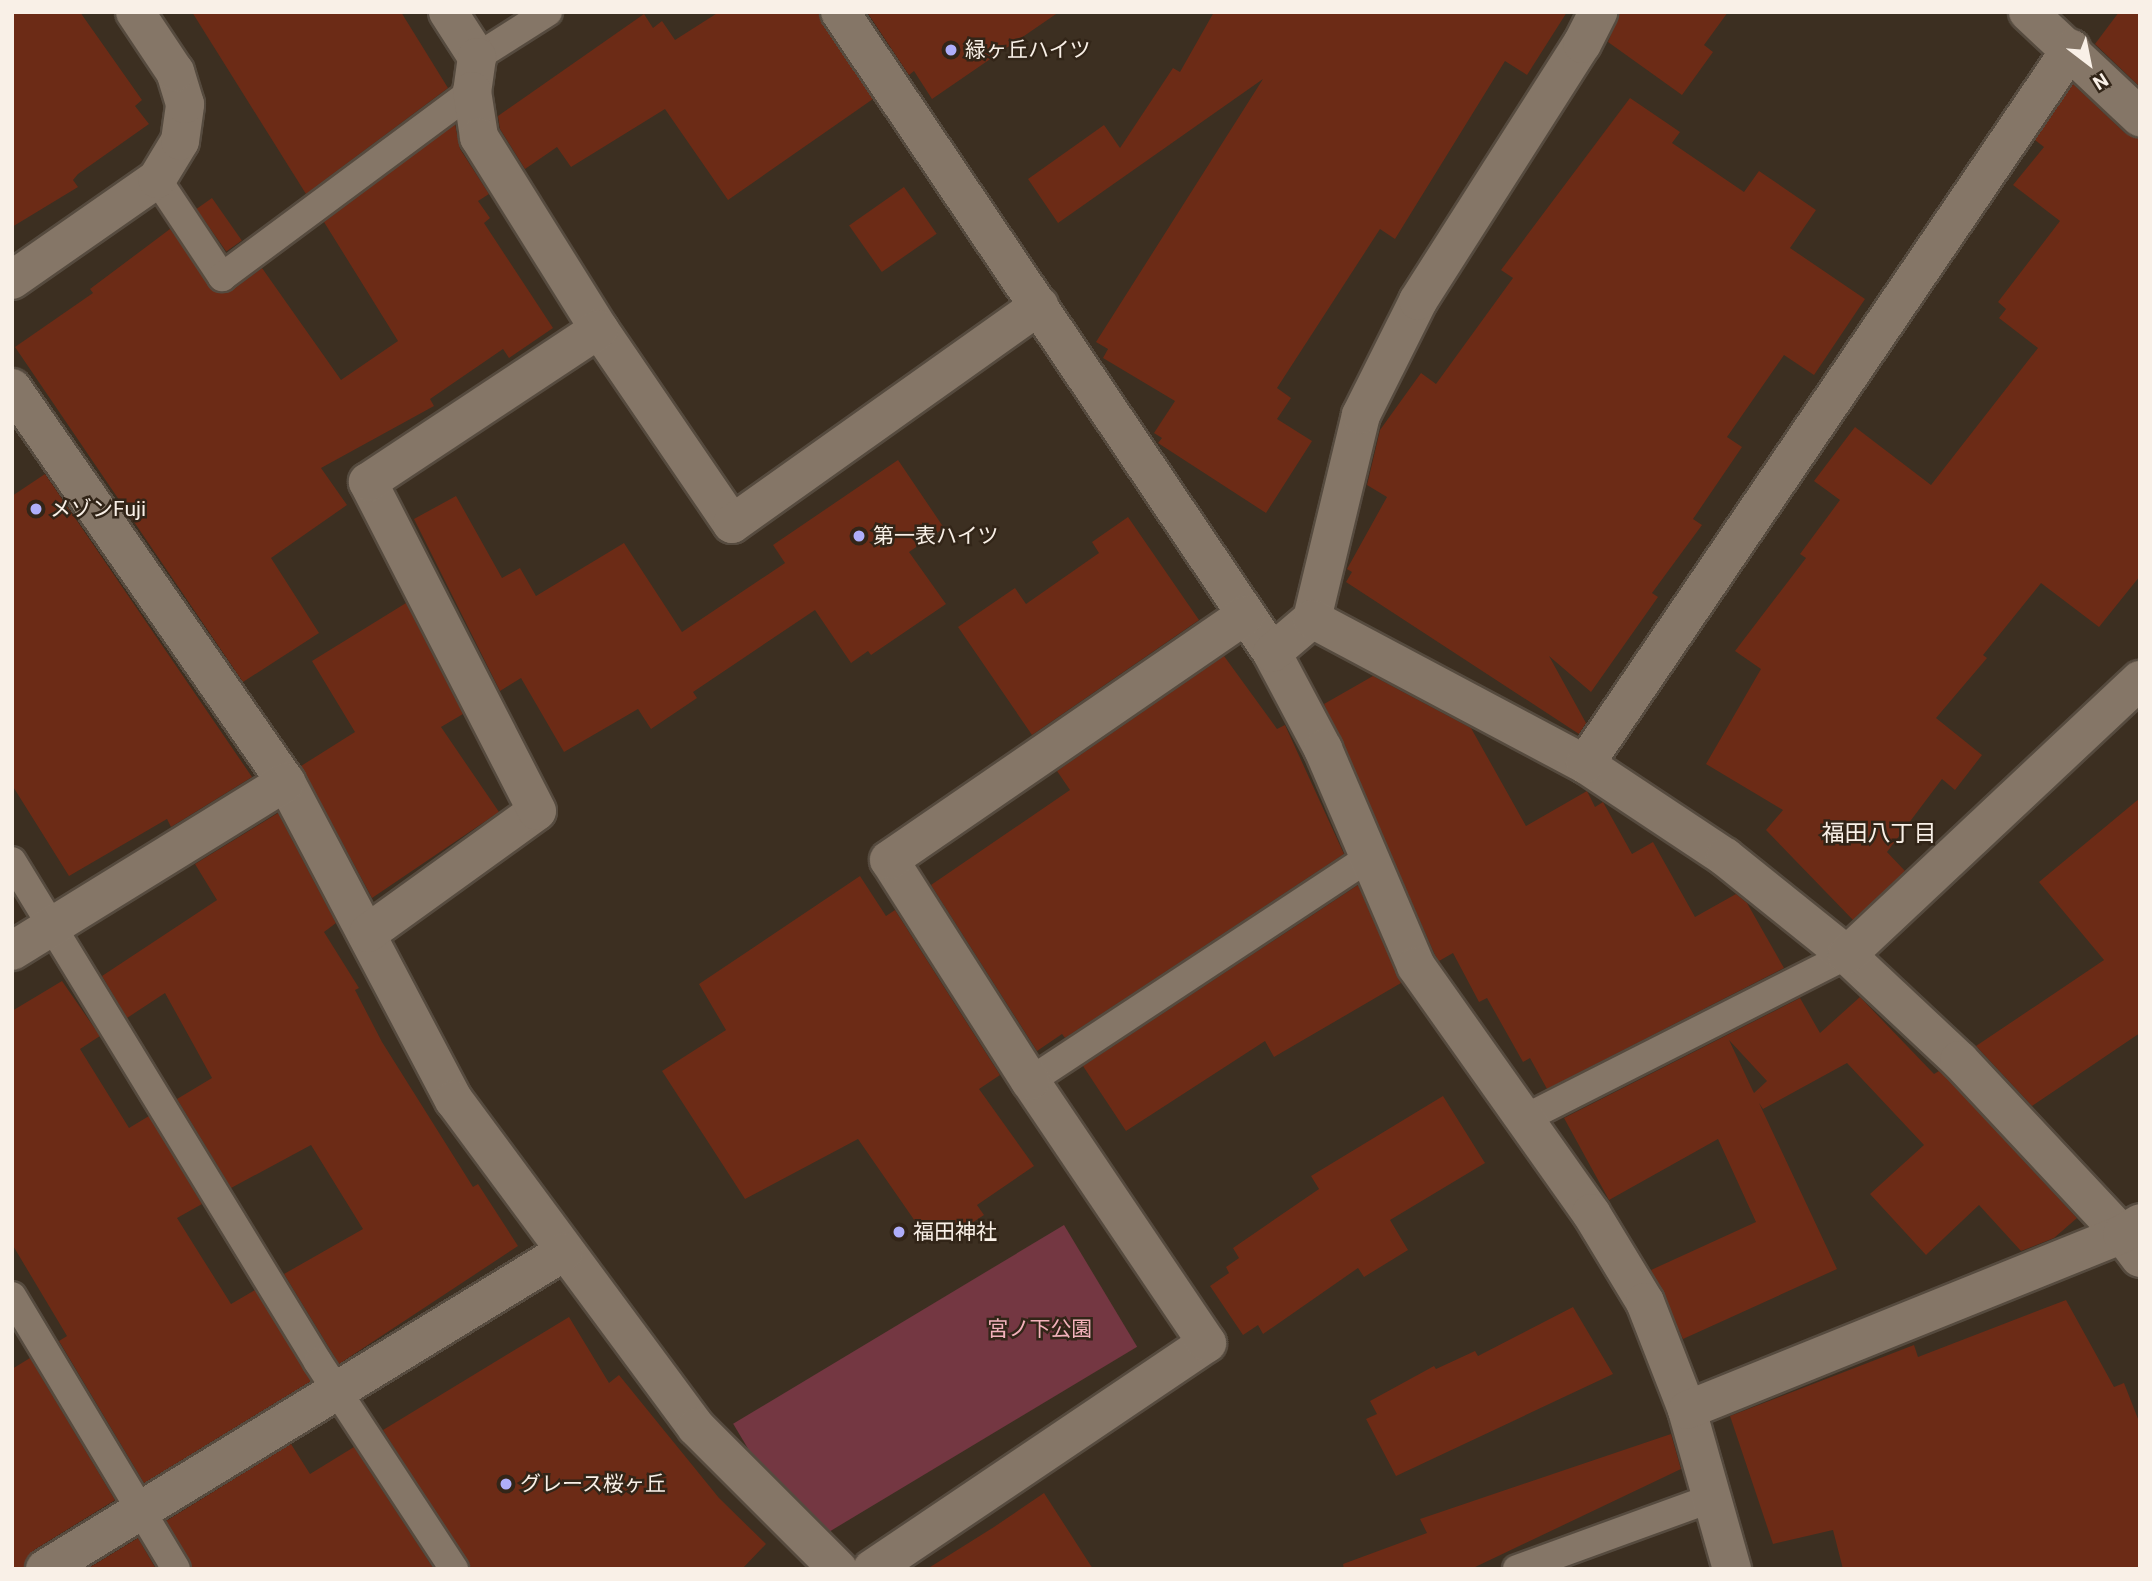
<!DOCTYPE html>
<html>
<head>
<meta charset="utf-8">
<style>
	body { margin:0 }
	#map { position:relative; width:2152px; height:1581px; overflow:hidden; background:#3c2f21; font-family:Roboto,"Noto Sans JP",sans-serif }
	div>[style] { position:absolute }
	.green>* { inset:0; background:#743742; transform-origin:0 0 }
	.building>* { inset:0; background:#6c2b16; transform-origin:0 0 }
	.roads { filter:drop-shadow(2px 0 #564b3f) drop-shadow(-2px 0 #564b3f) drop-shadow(0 2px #564b3f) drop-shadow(0 -2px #564b3f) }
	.service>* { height:28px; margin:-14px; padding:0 14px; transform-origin:14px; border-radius:14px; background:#857667 }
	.minor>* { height:38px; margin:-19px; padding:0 19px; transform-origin:19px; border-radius:19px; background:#857667 }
	.dots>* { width:19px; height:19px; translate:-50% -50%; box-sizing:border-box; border:4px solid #322518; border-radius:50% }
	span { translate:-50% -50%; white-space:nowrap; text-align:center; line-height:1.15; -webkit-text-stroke:5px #322518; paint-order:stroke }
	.poi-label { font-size:21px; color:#f9f0e7 }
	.left { translate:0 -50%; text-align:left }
	.park-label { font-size:21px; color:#f3b1bb }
	.neighbourhood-label { font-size:23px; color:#f9f0e7 }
	.frame { position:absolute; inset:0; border:14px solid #f9f0e7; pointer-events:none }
	.north { position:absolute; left:2054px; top:28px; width:70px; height:70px; -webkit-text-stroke:5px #322518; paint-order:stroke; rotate:148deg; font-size:19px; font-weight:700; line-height:28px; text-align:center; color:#f9f0e7 }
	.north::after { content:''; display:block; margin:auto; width:24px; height:32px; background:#f9f0e7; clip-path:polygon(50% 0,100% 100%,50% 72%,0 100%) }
</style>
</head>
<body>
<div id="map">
	<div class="green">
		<div style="left:1064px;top:1225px;width:142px;height:386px;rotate:59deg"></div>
	</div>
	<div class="building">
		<div style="clip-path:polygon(12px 12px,80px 12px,142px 100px,135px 106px,149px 124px,78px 174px,73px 180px,78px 187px,12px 227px)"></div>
		<div style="clip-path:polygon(192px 12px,401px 12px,448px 88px,306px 194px)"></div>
		<div style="clip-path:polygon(719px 12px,818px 12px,873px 99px,728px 200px,665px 109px,571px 167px,557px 147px,525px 169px,500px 129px,498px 116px,644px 14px,653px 28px,662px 21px,675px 40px)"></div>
		<div style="clip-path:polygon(867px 12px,1059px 12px,932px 99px,914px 71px,909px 75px)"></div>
		<div style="clip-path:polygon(1214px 12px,1573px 12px,1567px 12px,1527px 75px,1505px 61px,1395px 239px,1380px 229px,1277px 388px,1291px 398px,1277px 419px,1312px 441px,1266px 513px,1158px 443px,1162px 438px,1154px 433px,1175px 401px,1103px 358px,1108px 349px,1096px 342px,1263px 79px,1058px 223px,1028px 179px,1104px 125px,1120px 148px,1173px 68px,1180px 72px)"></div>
		<div style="clip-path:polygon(1620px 12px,1728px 12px,1704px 45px,1713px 52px,1682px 95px,1608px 42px)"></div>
		<div style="clip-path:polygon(2119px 12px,2140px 12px,2140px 87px,2095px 44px)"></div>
		<div style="clip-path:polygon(2073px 84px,2125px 133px,2140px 138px,2140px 576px,2099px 627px,2041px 583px,1983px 655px,1987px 658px,1936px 718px,1982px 755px,1955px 790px,1942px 779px,1887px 852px,1905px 871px,1853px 920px,1766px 830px,1783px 810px,1706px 764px,1761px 669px,1735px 651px,1806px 558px,1800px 554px,1840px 500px,1814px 481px,1855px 427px,1931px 485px,2038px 348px,1999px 318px,2006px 309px,1998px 302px,2060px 221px,2013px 185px,2044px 147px,2035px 140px)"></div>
		<div style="clip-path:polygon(1630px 98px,1680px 132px,1672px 143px,1744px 192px,1759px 171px,1816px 210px,1790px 248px,1865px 299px,1814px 375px,1784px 355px,1727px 437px,1742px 447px,1693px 519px,1702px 525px,1652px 593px,1658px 597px,1591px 692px,1549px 656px,1586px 723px,1579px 734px,1346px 582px,1352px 572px,1347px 569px,1387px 497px,1367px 485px,1380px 430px,1421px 373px,1436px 384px,1513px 278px,1501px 270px)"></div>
		<div style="clip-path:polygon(455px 124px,460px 149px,489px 194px,478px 201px,490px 218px,484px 223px,553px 328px,509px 358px,503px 349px,430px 399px,434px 406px,321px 468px,347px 505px,271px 558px,319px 633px,243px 682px,15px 347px,93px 293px,90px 289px,170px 229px,216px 292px,231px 291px,262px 268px,341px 380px,398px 341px,324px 222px)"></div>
		<div style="left:904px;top:187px;width:57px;height:67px;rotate:55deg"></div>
		<div style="left:212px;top:198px;width:52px;height:19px;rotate:55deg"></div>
		<div style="clip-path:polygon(898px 460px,944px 528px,909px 552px,946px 604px,871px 655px,868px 651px,851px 663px,815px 610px,693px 692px,697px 698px,651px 729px,638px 709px,564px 752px,521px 678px,500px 691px,414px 519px,456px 496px,502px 578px,520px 568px,536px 596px,624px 543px,682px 632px,785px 563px,773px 545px)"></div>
		<div style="clip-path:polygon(45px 474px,252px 777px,171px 827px,167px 819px,69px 876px,12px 785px,12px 496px)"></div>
		<div style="clip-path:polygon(1128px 517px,1199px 620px,1032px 735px,958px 627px,1015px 588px,1026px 604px,1099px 553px,1092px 542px)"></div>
		<div style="clip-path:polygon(406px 603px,463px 714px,441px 727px,499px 812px,372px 898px,301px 766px,355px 732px,312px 661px)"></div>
		<div style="clip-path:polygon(1224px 656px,1277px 729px,1285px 725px,1344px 854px,1065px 1038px,1062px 1034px,1037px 1051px,931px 885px,1070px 790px,1057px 771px)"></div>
		<div style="clip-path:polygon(1373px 676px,1471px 728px,1526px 826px,1587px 791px,1595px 807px,1603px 802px,1632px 854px,1653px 842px,1695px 917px,1736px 894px,1747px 903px,1784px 968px,1547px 1089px,1530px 1058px,1523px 1062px,1487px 998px,1479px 1002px,1453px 953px,1439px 961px,1435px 955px,1324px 704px)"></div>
		<div style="clip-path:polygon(2140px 798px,2140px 1033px,2032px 1106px,1976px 1046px,2104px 960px,2039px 882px)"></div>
		<div style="clip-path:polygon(278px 813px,336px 923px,324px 932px,359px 988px,355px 990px,382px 1042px,473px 1187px,478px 1184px,518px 1246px,339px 1364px,284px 1274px,363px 1229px,311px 1145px,231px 1188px,177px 1099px,212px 1078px,165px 993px,127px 1018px,102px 976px,217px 900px,195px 864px)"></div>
		<div style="clip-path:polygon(860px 876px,886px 916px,895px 910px,1000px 1075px,979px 1089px,1034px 1166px,977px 1205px,984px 1215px,943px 1242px,936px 1231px,926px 1237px,858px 1139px,745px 1199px,662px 1071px,726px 1030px,699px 984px)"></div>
		<div style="clip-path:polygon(1358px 885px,1401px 983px,1274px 1057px,1265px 1041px,1126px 1131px,1083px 1066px)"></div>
		<div style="clip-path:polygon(62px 981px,100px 1036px,80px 1049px,129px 1128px,149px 1116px,202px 1204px,177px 1218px,231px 1304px,255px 1290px,311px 1381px,144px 1483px,59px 1341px,67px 1336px,12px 1244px,12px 1011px)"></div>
		<div style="clip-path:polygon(evenodd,1860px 997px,1934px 1074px,1939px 1071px,1944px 1075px,2077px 1218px,2054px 1238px,2021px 1251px,1979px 1205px,1926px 1255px,1870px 1194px,1924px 1145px,1847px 1063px,1763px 1109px,1759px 1103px,1837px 1269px,1683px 1339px,1651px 1270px,1756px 1222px,1718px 1139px,1609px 1200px,1564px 1118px,1800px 998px,1820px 1033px,1860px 997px,1729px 1040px,1767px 1081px,1754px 1093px,1753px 1091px,1729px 1040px)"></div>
		<div style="clip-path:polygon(1443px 1096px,1485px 1163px,1390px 1220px,1408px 1250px,1364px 1277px,1358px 1268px,1263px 1334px,1258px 1325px,1243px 1335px,1210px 1286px,1229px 1273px,1226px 1267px,1239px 1258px,1233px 1248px,1319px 1189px,1311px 1176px)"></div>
		<div style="clip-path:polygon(2066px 1300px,2114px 1387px,2124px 1383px,2140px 1424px,2140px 1569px,1843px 1569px,1833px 1530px,1773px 1544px,1730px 1416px,1914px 1345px,1918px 1357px)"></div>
		<div style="clip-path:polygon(1573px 1307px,1613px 1374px,1396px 1476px,1366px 1419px,1377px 1414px,1370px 1401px,1434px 1366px,1436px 1369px,1475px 1351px,1478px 1356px)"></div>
		<div style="clip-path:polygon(569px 1317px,609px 1383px,619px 1375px,719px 1498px,766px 1544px,742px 1569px,471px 1569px,383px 1430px)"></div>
		<div style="clip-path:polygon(30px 1358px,115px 1500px,34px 1550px,23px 1569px,12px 1569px,12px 1369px)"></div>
		<div style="clip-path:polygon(1671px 1434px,1681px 1469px,1471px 1569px,1344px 1569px,1343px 1564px,1427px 1533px,1420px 1519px)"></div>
		<div style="clip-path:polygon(291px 1444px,310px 1474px,354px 1447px,434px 1569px,193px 1569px,166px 1521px)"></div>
		<div style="clip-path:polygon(1044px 1493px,1093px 1569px,927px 1569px,994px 1527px)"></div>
		<div style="clip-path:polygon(138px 1538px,156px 1569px,87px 1569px)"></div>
	</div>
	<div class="roads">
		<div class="service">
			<div style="left:477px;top:57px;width:84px;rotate:-32.4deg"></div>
			<div style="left:157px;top:179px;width:118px;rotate:56.4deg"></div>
			<div style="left:222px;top:277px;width:312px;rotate:-36.6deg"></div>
			<div style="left:12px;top:861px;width:587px;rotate:58.58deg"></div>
			<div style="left:318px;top:1362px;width:248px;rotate:56.7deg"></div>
			<div style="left:1030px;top:1081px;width:404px;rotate:-33.4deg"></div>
			<div style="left:1524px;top:1119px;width:362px;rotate:-26.9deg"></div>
			<div style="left:12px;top:1296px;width:318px;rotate:59deg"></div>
			<div style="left:1517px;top:1569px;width:211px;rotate:-20deg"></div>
		</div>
		<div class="minor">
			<div style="left:448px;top:12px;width:54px;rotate:57.2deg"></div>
			<div style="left:477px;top:57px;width:34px;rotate:98deg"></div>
			<div style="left:472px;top:91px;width:47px;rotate:81.3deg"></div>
			<div style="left:479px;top:137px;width:226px;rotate:58deg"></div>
			<div style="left:599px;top:329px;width:236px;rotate:55.7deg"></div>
			<div style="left:732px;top:524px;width:377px;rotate:-35.4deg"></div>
			<div style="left:840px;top:12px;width:773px;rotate:56.02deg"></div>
			<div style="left:1272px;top:653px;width:109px;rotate:62deg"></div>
			<div style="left:1323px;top:749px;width:236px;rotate:66.8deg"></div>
			<div style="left:1416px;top:966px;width:303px;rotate:54.7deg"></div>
			<div style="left:1591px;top:1213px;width:104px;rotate:58.8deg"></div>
			<div style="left:1645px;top:1302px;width:116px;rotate:68.7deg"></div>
			<div style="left:1687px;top:1410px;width:165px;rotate:74.2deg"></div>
			<div style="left:2028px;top:12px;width:154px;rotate:43.2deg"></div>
			<div style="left:12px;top:280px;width:177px;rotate:-34.9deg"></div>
			<div style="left:157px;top:179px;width:44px;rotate:-58.8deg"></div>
			<div style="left:180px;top:141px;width:37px;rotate:-82deg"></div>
			<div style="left:185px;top:104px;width:34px;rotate:-107deg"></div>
			<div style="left:175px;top:72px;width:72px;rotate:-123.7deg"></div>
			<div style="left:12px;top:388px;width:480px;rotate:55.2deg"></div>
			<div style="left:286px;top:782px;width:360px;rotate:62.2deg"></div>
			<div style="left:454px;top:1100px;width:407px;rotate:53.5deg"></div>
			<div style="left:696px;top:1427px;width:201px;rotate:45deg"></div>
			<div style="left:1312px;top:619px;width:210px;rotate:-76.5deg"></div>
			<div style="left:1361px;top:415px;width:127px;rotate:-63.4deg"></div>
			<div style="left:1418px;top:301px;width:305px;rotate:-57.5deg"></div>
			<div style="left:1582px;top:44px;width:36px;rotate:-63deg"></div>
			<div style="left:1272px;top:653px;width:52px;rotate:-40.4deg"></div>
			<div style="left:1312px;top:619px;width:309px;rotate:28deg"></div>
			<div style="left:1585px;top:764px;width:168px;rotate:33.6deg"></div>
			<div style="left:1725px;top:857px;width:156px;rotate:38.8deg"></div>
			<div style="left:1847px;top:955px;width:154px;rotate:43.2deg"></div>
			<div style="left:1959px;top:1060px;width:238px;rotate:46.9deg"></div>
			<div style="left:2122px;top:1234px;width:30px;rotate:53deg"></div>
			<div style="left:1585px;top:764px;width:865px;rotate:-55.8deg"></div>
			<div style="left:368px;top:933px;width:208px;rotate:-35.8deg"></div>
			<div style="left:537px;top:811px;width:370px;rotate:-117.2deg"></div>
			<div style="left:368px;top:482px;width:277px;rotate:-33.5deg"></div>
			<div style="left:12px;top:951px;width:322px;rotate:-31.7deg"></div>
			<div style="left:1847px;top:955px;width:402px;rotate:-43.2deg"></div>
			<div style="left:1687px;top:1410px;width:469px;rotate:-22deg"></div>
			<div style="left:2122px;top:1234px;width:21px;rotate:-31deg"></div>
			<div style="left:45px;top:1569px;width:608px;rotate:-31.42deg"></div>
			<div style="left:872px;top:1569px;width:404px;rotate:-34deg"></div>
			<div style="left:1207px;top:1343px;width:316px;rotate:-124deg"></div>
			<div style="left:1030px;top:1081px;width:262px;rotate:-122.5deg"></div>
			<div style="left:889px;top:860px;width:433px;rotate:-34.5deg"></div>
		</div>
	</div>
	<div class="dots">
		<div style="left:951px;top:50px;background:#afaefa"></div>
		<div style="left:36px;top:509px;background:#afaefa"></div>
		<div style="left:859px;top:536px;background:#afaefa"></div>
		<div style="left:899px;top:1232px;background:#afaefa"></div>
		<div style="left:506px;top:1484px;background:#afaefa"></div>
	</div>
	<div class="poi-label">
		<span class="left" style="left:965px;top:50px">緑ヶ丘ハイツ</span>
		<span class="left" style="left:50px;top:509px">メゾンFuji</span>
		<span class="left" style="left:873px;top:536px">第一表ハイツ</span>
		<span class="left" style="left:913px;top:1232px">福田神社</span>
		<span class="left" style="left:520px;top:1484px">グレース桜ヶ丘</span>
	</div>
	<div class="park-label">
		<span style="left:1040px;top:1329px">宮ノ下公園</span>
	</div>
	<div class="neighbourhood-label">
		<span style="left:1879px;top:834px">福田八丁目</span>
	</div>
	<div class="frame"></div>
	<div class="north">N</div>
</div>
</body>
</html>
